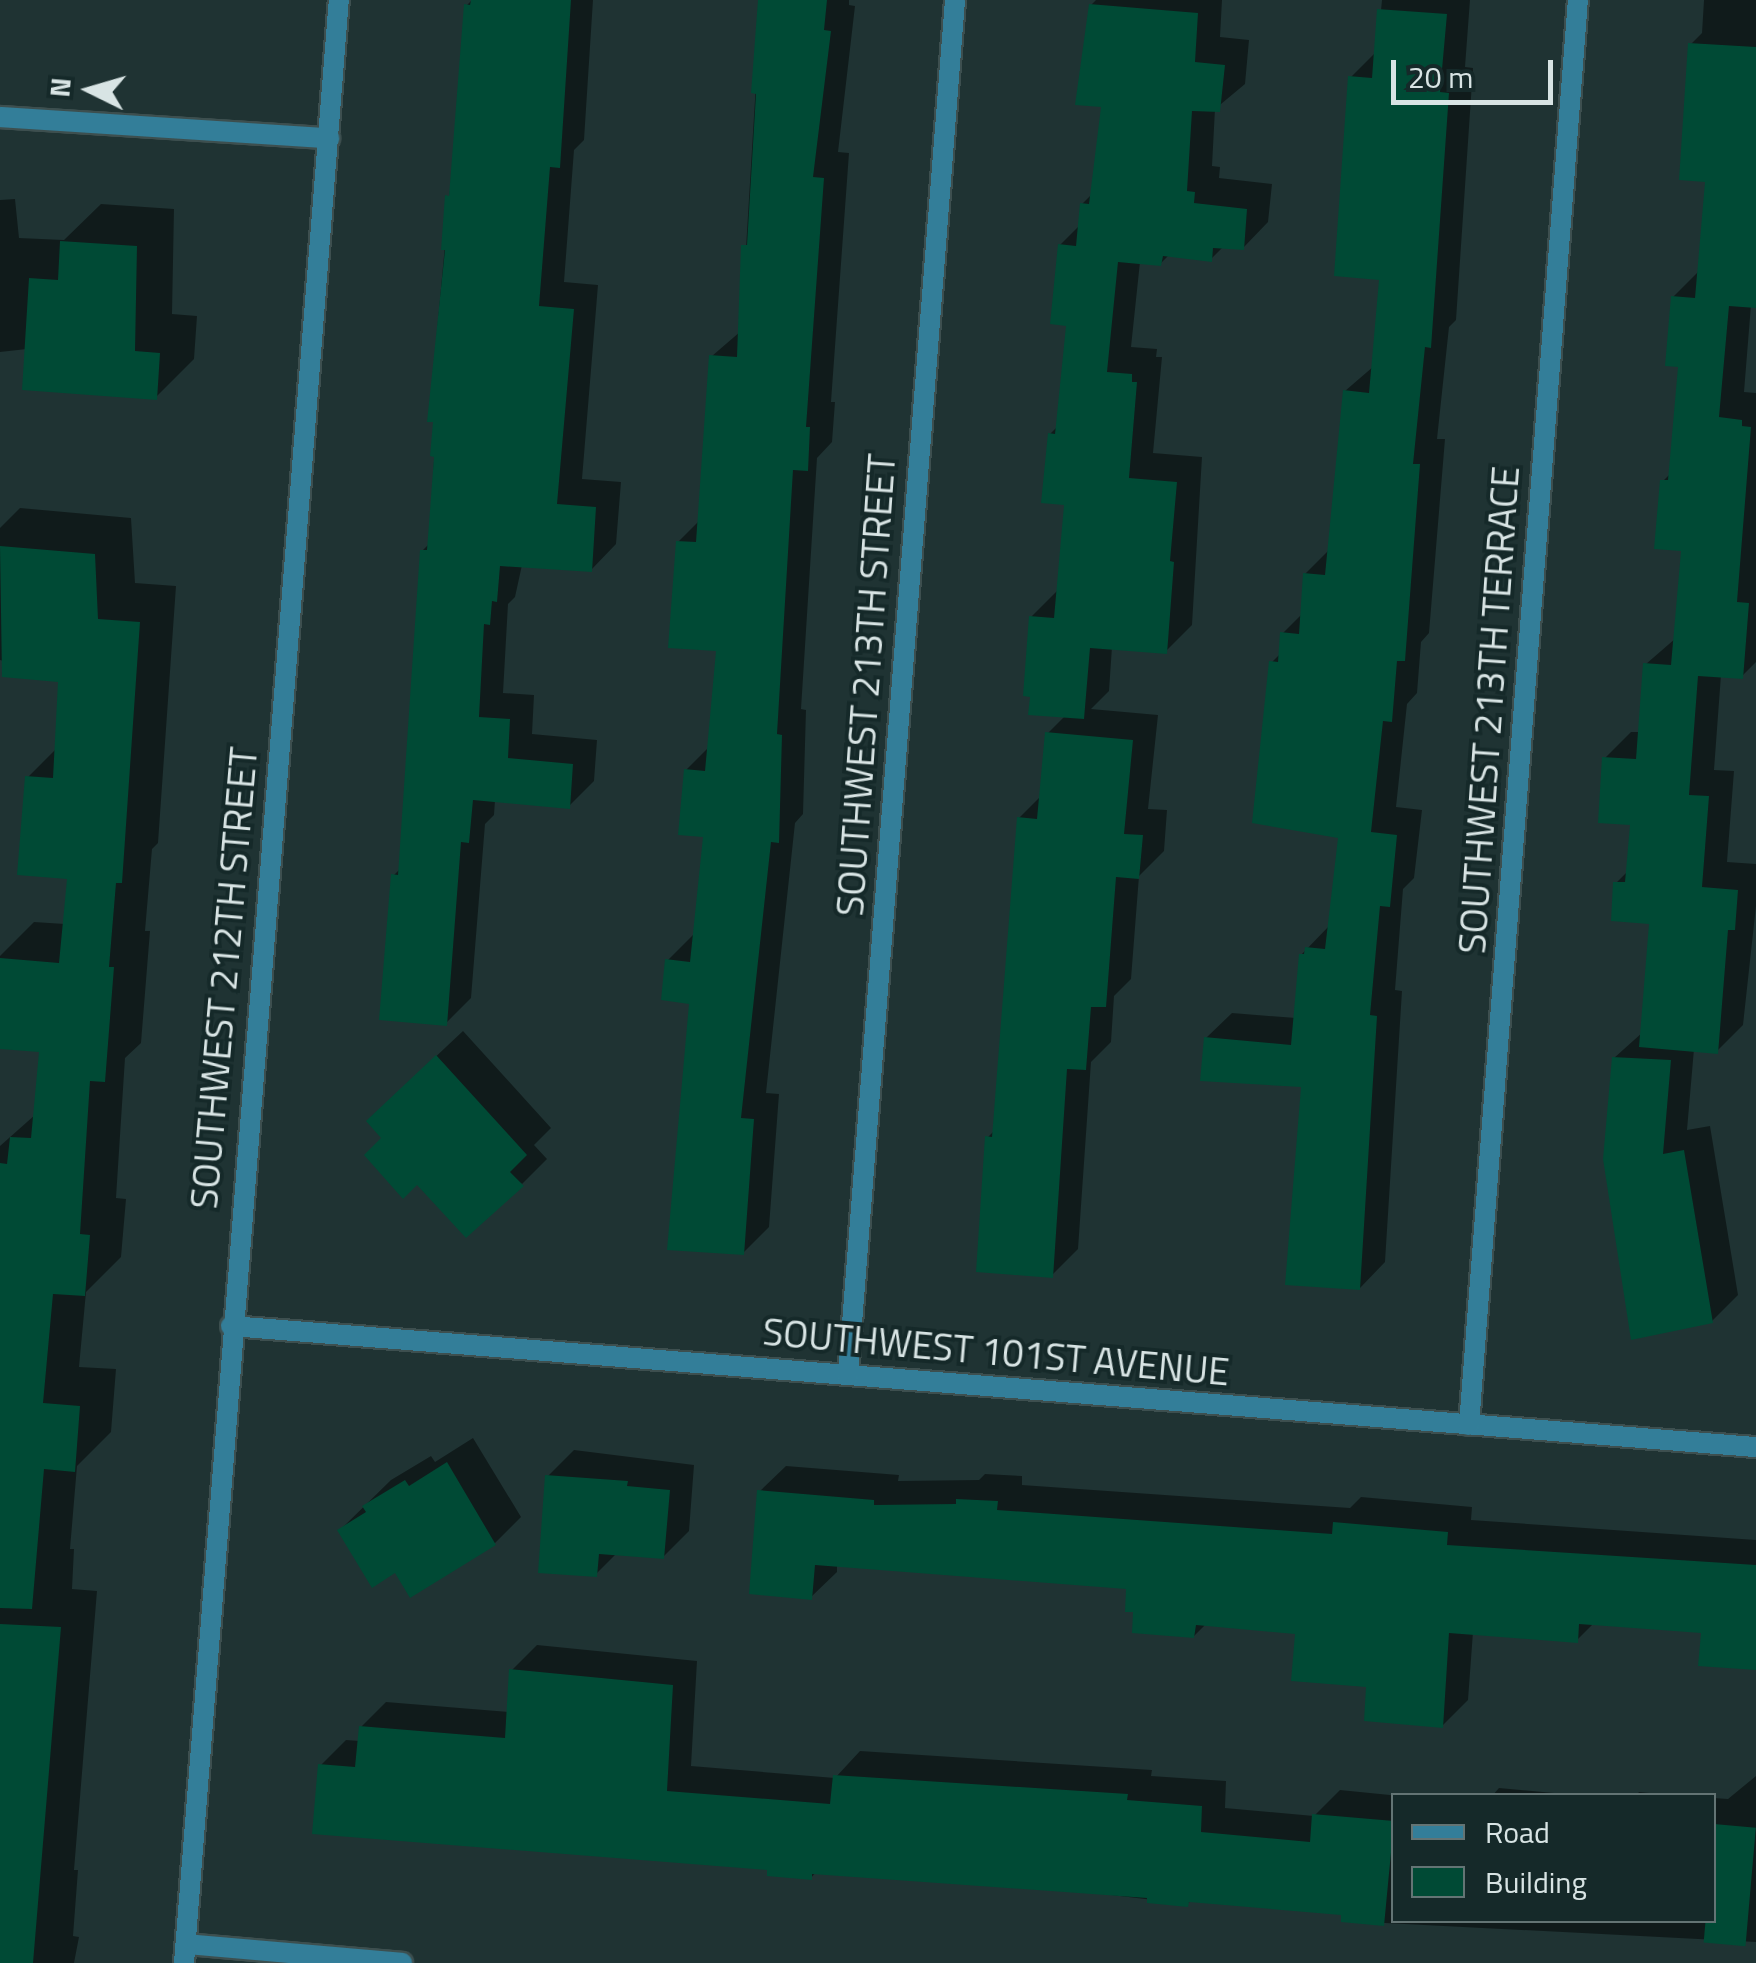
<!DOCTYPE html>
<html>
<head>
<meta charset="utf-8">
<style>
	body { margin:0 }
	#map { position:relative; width:1756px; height:1963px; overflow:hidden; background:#1f3333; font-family:"Titillium Web",sans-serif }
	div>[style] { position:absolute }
	.shadow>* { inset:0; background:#0007 }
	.building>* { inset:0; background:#004a35; transform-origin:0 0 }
	.roads { filter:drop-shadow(2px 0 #3d4f4f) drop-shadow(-2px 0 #3d4f4f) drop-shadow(0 2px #3d4f4f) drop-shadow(0 -2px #3d4f4f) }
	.minor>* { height:20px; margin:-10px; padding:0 10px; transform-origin:10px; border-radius:10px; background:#337e99 }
	.tertiary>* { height:20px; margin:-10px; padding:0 10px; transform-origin:10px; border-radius:10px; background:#337e99 }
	span { translate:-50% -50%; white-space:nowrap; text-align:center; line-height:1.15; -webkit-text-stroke:8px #152929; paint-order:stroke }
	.street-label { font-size:38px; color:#d8e4e4 }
	.legend { position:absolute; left:1391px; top:1793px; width:325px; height:130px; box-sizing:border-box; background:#152929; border:2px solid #637474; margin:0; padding:12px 18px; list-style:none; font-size:30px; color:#d8e4e4 }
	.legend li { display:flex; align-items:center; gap:20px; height:50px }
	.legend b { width:50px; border:2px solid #637474 }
	.north { position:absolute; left:40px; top:40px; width:100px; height:100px; -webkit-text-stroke:8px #152929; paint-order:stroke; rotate:275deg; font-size:28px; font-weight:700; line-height:40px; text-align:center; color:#d8e4e4 }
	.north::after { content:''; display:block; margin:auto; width:35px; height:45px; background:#d8e4e4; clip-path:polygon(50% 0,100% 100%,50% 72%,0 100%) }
	.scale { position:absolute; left:1391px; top:60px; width:162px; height:45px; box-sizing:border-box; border:5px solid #d8e4e4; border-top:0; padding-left:12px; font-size:30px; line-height:35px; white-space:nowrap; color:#d8e4e4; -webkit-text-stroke:8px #152929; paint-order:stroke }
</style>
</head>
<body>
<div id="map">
	<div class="shadow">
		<div style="clip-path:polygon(472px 0,593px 0,584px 140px,574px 150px,564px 282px,598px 285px,582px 479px,621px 482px,616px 544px,591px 570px,522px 565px,515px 597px,508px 604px,503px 693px,534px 695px,532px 734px,597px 740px,594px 781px,569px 806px,495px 800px,494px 815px,485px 824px,471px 998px,446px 1023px,393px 876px,401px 868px,422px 551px,430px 543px,436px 420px,429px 419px,467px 5px)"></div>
		<div style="clip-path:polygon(761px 0,849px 0,849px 5px,855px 6px,838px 152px,849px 153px,831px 402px,835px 402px,832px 442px,817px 458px,801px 709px,806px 710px,803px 814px,795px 823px,766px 1093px,779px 1094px,769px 1227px,743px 1253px,691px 1002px,668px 960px,694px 934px,706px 834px,686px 770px,710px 746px,719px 649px,678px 542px,700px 520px,712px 356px,741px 331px)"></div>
		<div style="clip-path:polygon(1096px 0,1222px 0,1220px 37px,1249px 40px,1245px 84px,1215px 109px,1212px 166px,1220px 167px,1219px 178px,1272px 184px,1268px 222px,1243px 248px,1224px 246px,1211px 259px,1169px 255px,1160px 264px,1140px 262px,1131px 347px,1157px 349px,1156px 357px,1162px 357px,1153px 453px,1202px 457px,1192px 625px,1166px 651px,1112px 647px,1109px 691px,1091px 709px,1158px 715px,1148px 809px,1167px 810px,1164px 851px,1139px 876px,1131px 979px,1114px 996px,1111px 1042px,1091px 1062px,1078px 1249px,1052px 1275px,988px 1137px,995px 1130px,1019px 818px,1042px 795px,1047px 734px,1066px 715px,1031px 617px,1057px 591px,1067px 503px,1050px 434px,1058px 426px,1069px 324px,1060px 245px,1080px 225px,1082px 204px,1092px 194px,1104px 105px,1091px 5px)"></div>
		<div style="clip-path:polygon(1382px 0,1470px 0,1465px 67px,1473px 68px,1456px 320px,1449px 327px,1437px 439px,1445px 439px,1429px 633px,1421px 642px,1417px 693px,1407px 704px,1396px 807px,1422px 810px,1414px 878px,1403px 889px,1395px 990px,1402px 991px,1385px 1262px,1360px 1288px,1304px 1085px,1206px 1038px,1232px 1013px,1296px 1018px,1301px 955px,1330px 925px,1340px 835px,1271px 663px,1281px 653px,1282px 634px,1303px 613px,1305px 574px,1330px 549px,1345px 391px,1374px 366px,1382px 277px,1351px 77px,1377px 51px)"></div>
		<div style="clip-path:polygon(1704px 0,1756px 0,1756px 306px,1751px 305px,1744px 392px,1756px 393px,1756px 662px,1742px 676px,1721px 675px,1714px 770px,1734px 771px,1727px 862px,1756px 864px,1756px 906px,1743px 1025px,1717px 1051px,1694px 1049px,1687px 1130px,1710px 1126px,1738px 1295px,1712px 1321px,1614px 1058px,1643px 1032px,1652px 922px,1616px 883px,1629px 870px,1633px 823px,1605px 758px,1631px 732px,1640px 732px,1646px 664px,1676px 638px,1684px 549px,1663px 481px,1672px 472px,1681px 365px,1673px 297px,1700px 270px,1708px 180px,1691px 44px,1702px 33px)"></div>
		<div style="clip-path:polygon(15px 199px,19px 238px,64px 240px,101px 204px,174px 209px,172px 314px,197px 316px,194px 359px,156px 397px,27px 349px,0 352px,0 200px)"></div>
		<div style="clip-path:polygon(20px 508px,131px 518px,135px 583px,176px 586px,158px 843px,152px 849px,145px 931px,150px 931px,141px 1043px,125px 1058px,116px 1198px,126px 1199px,121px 1257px,86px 1292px,79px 1367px,116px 1369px,111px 1432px,77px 1466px,70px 1549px,74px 1549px,72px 1589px,97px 1591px,74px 1870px,78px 1870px,73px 1936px,79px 1937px,74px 1963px,0 1963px,0 1146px,36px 1114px,42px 1050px,0 1047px,0 956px,34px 922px,65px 924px,69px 876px,28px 777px,57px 748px,61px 679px,0 660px,0 528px)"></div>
		<div style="clip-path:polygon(463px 1031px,551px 1128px,534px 1145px,547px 1159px,522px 1184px,395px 1095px)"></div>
		<div style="clip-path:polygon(473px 1438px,521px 1517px,495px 1543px,411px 1595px,396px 1570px,340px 1530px,391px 1480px,431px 1456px,435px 1462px)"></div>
		<div style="clip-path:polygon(574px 1450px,694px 1465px,689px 1531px,663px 1557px,617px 1553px,596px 1574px,548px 1476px)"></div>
		<div style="clip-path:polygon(786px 1466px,899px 1475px,898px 1481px,979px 1480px,985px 1474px,1022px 1476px,1022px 1485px,1350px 1508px,1361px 1497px,1472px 1507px,1471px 1520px,1756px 1540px,1756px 1667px,1703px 1631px,1594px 1623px,1577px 1640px,1473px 1632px,1468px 1700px,1442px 1726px,1368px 1685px,1298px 1632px,1206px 1624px,1194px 1636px,1135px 1610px,1129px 1587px,837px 1564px,837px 1572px,811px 1597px,760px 1491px)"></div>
		<div style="clip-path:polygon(537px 1645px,697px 1661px,691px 1766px,835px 1778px,860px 1751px,1152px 1770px,1151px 1776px,1226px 1781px,1225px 1808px,1314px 1816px,1340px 1790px,1400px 1796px,1394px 1796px,1394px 1920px,1714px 1920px,1714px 1798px,1728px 1799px,1756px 1776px,1756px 1942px,1385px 1923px,1343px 1919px,1344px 1913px,1192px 1900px,1187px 1904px,1078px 1891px,816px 1872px,811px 1878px,321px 1765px,346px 1740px,360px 1741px,361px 1727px,386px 1702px,509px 1712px,512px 1670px)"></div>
		<div style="clip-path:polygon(1499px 1788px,1586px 1796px,1492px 1796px)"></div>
		<div style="clip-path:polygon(1639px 1792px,1681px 1796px,1636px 1796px)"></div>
	</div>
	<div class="building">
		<div style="clip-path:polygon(471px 0,571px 0,560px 168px,550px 167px,539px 306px,574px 309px,557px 504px,596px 507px,592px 572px,500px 566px,497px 602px,492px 601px,490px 625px,484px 624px,479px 717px,510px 719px,508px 758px,573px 764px,570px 809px,473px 800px,469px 843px,461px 842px,447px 1026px,379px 1020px,391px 874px,398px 875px,420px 550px,427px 550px,434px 457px,430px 456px,433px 422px,427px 422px,445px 250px,441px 250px,445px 195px,449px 196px,464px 4px,470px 5px)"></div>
		<div style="clip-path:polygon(758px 0,827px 0,824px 30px,831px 31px,813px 177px,824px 178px,806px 427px,810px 427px,808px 471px,793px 470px,777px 734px,782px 735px,779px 843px,771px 842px,741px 1118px,754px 1119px,744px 1255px,667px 1250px,689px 1004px,661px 1000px,665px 959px,690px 962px,703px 837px,678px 835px,684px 769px,705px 771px,716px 651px,668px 648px,676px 541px,696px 542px,709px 355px,737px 357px,741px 245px,747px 245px,756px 94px,751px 93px)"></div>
		<div style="clip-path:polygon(1089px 4px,1198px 13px,1195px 62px,1225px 65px,1220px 112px,1192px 111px,1187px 191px,1195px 192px,1194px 203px,1247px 209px,1244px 250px,1213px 248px,1212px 262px,1163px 256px,1161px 266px,1118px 262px,1107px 372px,1132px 374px,1132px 382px,1137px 382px,1129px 478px,1177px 482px,1170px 561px,1174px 562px,1167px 654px,1090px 648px,1084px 719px,1028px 715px,1030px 697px,1023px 696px,1029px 616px,1054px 618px,1064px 505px,1041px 503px,1048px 433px,1055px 434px,1066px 326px,1050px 324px,1058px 244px,1076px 246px,1080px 203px,1089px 204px,1101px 107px,1075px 105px)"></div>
		<div style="clip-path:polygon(1377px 9px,1447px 14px,1440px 92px,1449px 93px,1431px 348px,1425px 347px,1413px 464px,1420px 464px,1405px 661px,1397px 661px,1392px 722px,1383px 721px,1371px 832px,1397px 835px,1390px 907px,1380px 906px,1370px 1015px,1377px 1016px,1360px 1290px,1285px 1285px,1301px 1087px,1200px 1081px,1204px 1037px,1291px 1045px,1299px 954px,1304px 954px,1305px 947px,1325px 949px,1338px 838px,1252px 823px,1269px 661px,1278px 662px,1280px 632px,1299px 634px,1303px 573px,1325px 575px,1343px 390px,1369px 393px,1379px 280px,1334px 276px,1348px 76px,1372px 78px)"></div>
		<div style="clip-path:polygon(1688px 43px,1756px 47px,1756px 308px,1729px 306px,1719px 417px,1742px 420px,1742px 426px,1751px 427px,1737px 602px,1749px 603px,1743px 679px,1698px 676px,1689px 795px,1709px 796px,1702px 887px,1738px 890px,1735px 930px,1728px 930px,1718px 1054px,1639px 1047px,1649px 924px,1611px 921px,1613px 882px,1625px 882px,1630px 825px,1598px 823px,1602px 757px,1636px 759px,1643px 663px,1671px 665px,1681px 551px,1654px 549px,1660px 480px,1668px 480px,1678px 367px,1665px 366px,1671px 296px,1695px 298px,1705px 182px,1679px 180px)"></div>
		<div style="clip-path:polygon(60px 241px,137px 246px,135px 351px,160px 353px,157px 400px,22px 390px,29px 278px,58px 280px)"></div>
		<div style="clip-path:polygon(0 546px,95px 554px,98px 619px,140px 622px,122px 883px,116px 883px,109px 967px,114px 967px,105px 1082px,90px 1081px,80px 1234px,90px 1235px,85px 1296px,53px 1294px,43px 1403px,80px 1406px,75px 1472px,44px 1469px,32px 1609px,0 1608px,0 1163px,7px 1164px,10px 1137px,31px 1138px,39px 1052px,0 1049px,0 958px,59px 963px,67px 879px,17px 875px,25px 776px,53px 778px,58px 682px,2px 677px)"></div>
		<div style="clip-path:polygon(1045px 732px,1133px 740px,1124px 834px,1143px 835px,1139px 879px,1116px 877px,1106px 1007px,1091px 1007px,1086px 1070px,1067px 1069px,1053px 1278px,976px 1272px,985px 1136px,992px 1137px,1017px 817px,1037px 819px)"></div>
		<div style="clip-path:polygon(436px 1055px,527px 1155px,510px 1172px,524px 1186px,466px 1238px,417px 1185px,403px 1199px,364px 1155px,381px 1138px,366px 1121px)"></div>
		<div style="clip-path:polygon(1612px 1057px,1671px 1060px,1663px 1154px,1684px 1150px,1713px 1323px,1631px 1340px,1603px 1159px)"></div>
		<div style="clip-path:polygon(447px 1462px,496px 1545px,410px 1598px,395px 1573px,372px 1588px,337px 1530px,366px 1512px,362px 1506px,405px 1480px,409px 1486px)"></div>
		<div style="clip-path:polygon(545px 1475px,628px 1481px,627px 1486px,670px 1490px,664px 1559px,599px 1554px,597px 1577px,538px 1573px)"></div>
		<div style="clip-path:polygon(757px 1490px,874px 1500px,874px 1505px,956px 1504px,956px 1499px,998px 1501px,997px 1510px,1332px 1534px,1333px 1522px,1448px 1532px,1447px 1545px,1756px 1565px,1756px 1670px,1698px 1666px,1701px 1633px,1579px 1624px,1578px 1643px,1449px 1633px,1443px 1728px,1364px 1721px,1366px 1687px,1291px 1681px,1295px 1634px,1196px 1625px,1194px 1638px,1132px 1633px,1133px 1612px,1125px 1612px,1126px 1589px,815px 1565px,812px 1600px,749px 1594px)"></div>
		<div style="clip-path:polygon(0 1624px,61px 1627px,33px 1963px,0 1963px)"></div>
		<div style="clip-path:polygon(509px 1669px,673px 1685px,667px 1791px,830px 1804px,833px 1775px,1128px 1794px,1127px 1800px,1202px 1806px,1201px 1832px,1310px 1842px,1312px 1814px,1394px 1821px,1384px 1926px,1341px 1922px,1341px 1915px,1189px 1902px,1188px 1907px,1147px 1903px,1147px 1898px,812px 1874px,812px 1880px,767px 1876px,767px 1870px,312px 1834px,318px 1764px,355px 1767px,359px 1726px,505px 1738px)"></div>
		<div style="left:1714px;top:1824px;width:42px;height:119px;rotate:5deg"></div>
	</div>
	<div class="roads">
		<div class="minor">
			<div style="left:0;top:117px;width:330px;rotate:3.7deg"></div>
			<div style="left:231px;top:1326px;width:1530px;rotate:4.54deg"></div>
			<div style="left:848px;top:1375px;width:1379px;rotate:-85.55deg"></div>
			<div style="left:1469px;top:1425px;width:1429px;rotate:-85.63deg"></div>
			<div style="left:186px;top:1944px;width:217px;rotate:5deg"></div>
		</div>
		<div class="tertiary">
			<div style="left:184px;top:1963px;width:1969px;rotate:-85.49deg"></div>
		</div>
	</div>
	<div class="street-label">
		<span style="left:866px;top:685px;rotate:-86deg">SOUTHWEST 213TH STREET</span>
		<span style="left:1489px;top:710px;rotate:-86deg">SOUTHWEST 213TH TERRACE</span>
		<span style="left:224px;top:978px;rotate:-85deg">SOUTHWEST 212TH STREET</span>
		<span style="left:996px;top:1352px;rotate:5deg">SOUTHWEST 101ST AVENUE</span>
	</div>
	<ul class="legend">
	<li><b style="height:12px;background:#337e99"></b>Road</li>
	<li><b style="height:28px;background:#004a35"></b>Building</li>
	</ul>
	<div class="north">N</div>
	<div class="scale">20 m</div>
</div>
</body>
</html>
